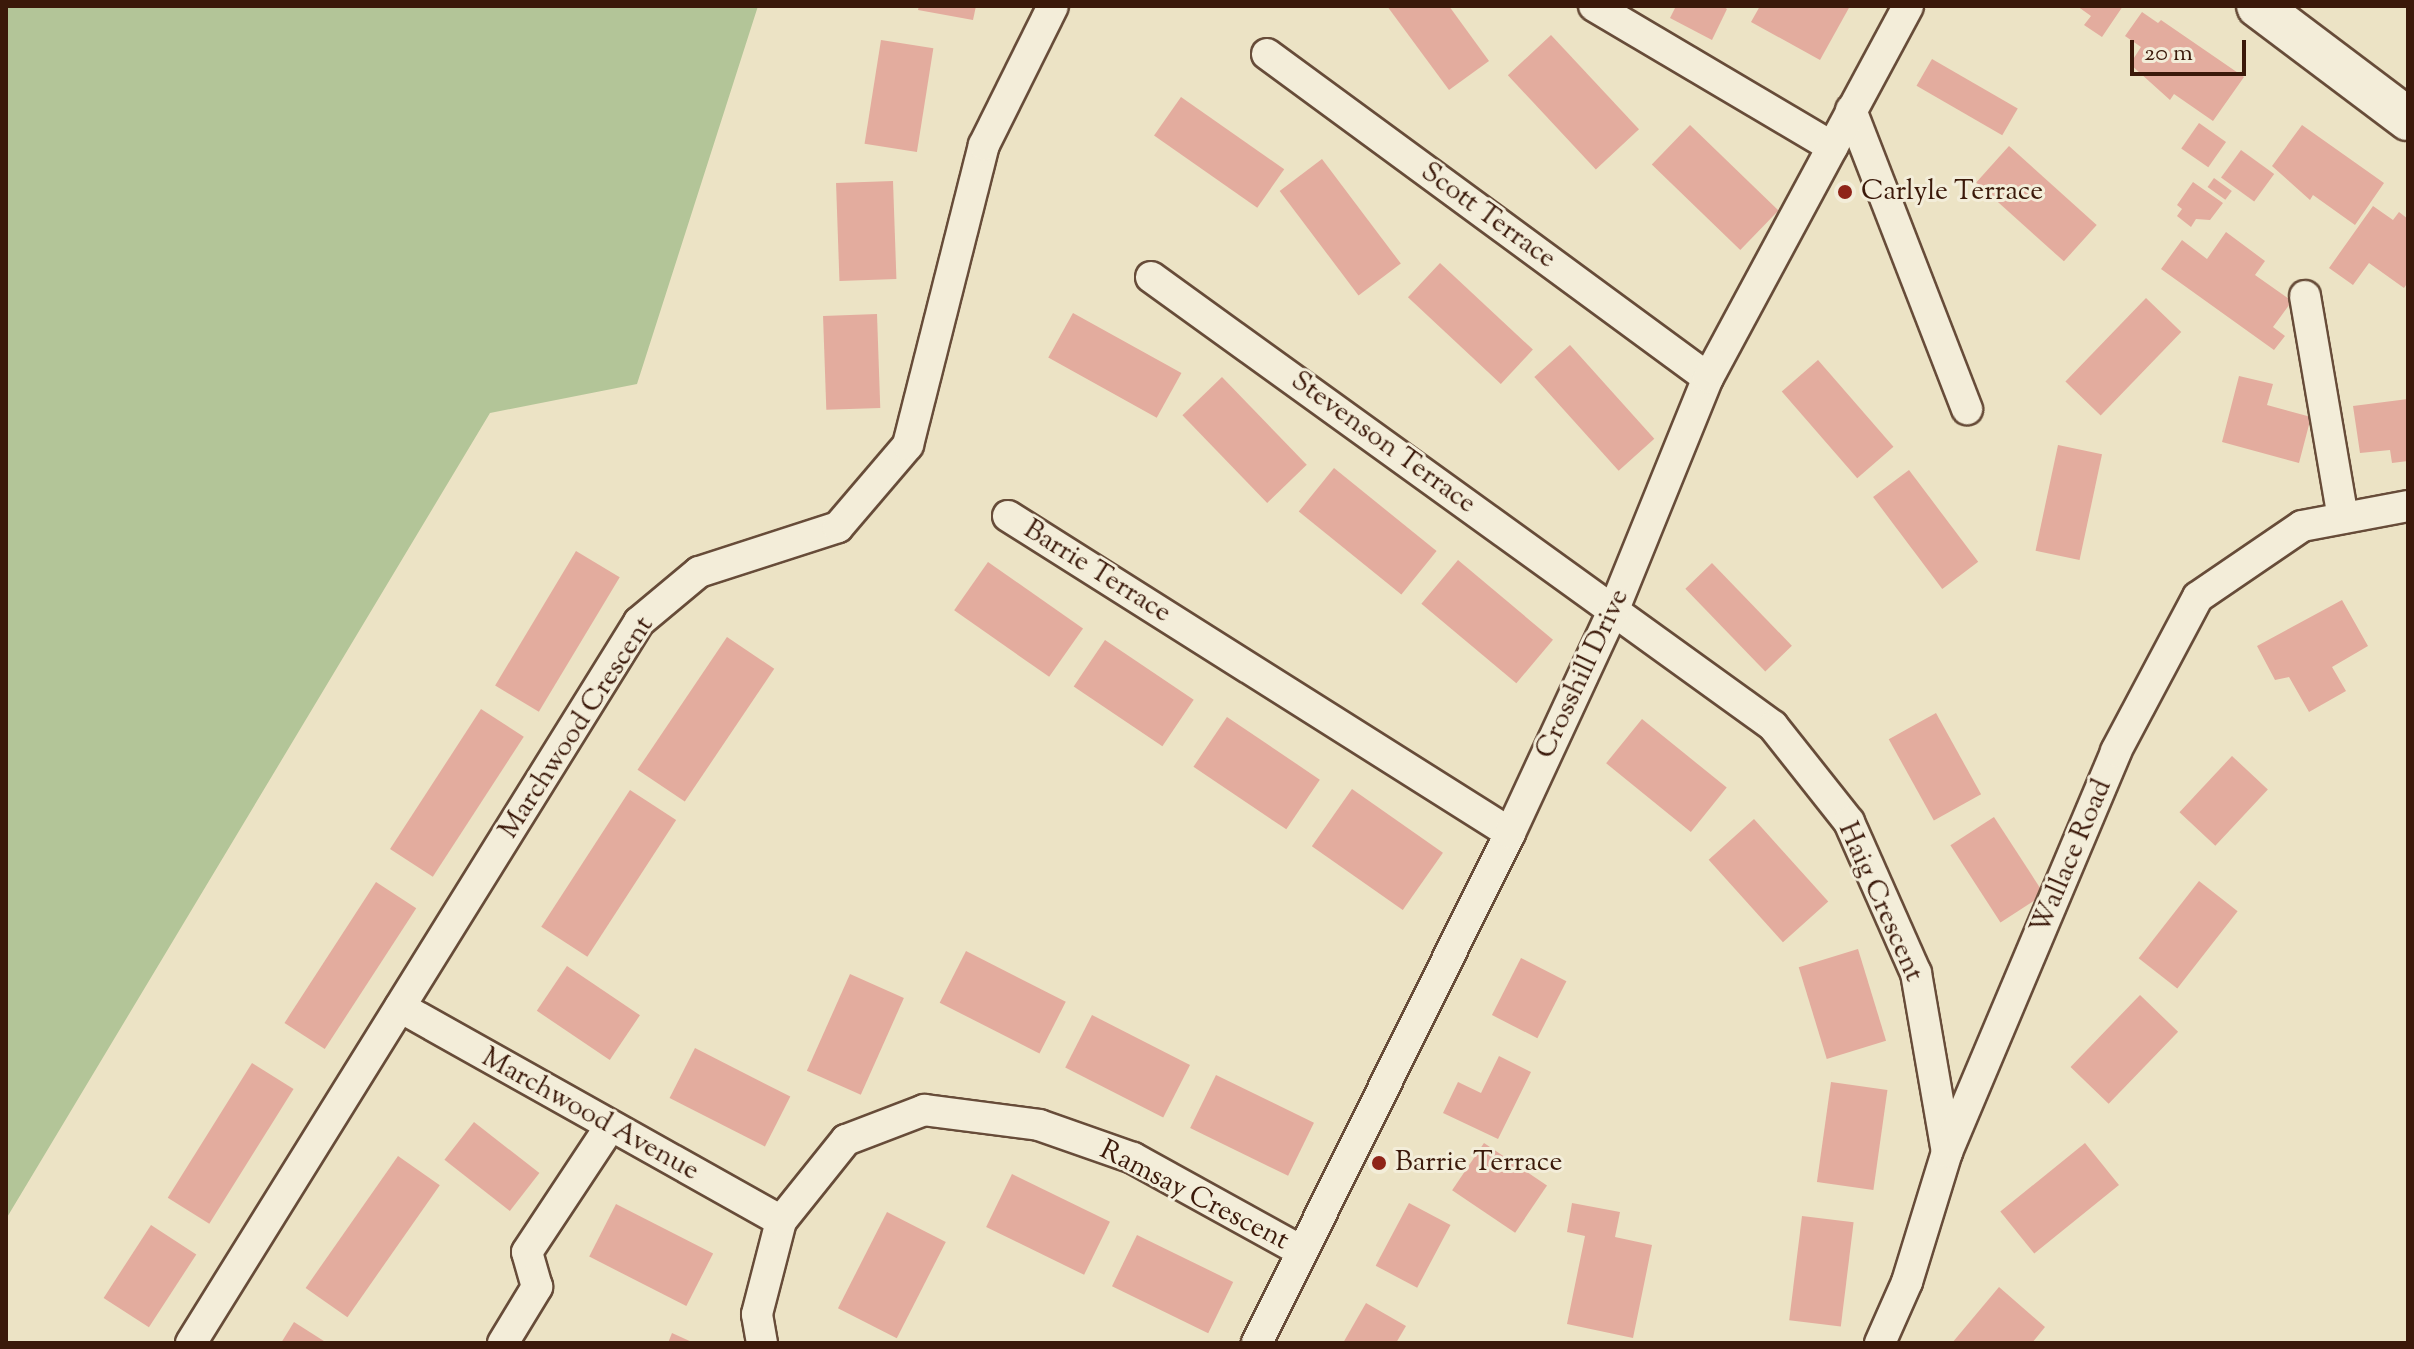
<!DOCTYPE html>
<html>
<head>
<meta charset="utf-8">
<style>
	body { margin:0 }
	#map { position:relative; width:2414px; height:1349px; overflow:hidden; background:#ece3c5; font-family:"Sorts Mill Goudy",serif }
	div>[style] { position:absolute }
	.green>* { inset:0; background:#b3c598 }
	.building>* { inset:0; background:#e3ac9e; transform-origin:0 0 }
	.roads { filter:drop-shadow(2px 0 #674c39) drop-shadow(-2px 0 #674c39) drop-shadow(0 2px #674c39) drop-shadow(0 -2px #674c39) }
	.minor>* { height:30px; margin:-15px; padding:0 15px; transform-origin:15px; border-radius:15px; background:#f3edd9 }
	.secondary>* { height:42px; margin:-21px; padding:0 21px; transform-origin:21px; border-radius:21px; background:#f3edd9 }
	.dots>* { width:22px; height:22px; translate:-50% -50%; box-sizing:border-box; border:4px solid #f3edd9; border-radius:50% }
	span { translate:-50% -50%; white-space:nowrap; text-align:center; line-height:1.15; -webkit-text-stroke:6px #f3edd9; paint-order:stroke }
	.poi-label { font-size:28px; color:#3b190a }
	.left { translate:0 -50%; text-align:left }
	.street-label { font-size:28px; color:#3b190a }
	.frame { position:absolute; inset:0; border:8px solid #3b190a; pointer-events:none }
	.scale { position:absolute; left:2130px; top:40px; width:116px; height:36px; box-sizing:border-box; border:4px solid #3b190a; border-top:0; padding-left:10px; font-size:24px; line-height:28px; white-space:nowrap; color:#3b190a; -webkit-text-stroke:6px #f3edd9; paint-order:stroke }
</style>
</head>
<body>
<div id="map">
	<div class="green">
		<div style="clip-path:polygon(6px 6px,758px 6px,637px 384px,490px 413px,6px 1219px)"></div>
	</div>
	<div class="building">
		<div style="clip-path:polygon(919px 6px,976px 6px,973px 20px,918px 10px)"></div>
		<div style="clip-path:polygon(1387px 6px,1449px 6px,1489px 61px,1449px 90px)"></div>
		<div style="clip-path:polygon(1676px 6px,1722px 6px,1727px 9px,1712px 40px,1670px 18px)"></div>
		<div style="clip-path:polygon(1760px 6px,1850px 6px,1820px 60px,1751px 22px)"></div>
		<div style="clip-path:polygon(2077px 6px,2123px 6px,2102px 37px,2084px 25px,2091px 16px)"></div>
		<div style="clip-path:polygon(2142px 12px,2158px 23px,2161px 20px,2244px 77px,2213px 121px,2174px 94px,2170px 100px,2130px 64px,2141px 47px,2125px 36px)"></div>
		<div style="left:1551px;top:35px;width:129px;height:59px;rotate:47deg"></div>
		<div style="left:881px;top:40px;width:53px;height:105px;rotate:9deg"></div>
		<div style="left:1932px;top:59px;width:99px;height:31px;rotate:30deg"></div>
		<div style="left:1181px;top:97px;width:126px;height:47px;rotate:35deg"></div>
		<div style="left:2199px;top:123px;width:33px;height:31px;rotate:35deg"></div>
		<div style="left:1690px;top:125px;width:123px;height:55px;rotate:44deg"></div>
		<div style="clip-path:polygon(2302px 125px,2384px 183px,2355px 225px,2313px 195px,2310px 200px,2272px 166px)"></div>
		<div style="left:2009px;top:146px;width:118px;height:49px;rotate:42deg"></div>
		<div style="left:2241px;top:150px;width:41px;height:34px;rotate:36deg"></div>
		<div style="left:1322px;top:159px;width:131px;height:53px;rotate:53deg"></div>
		<div style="left:2214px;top:178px;width:22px;height:11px;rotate:36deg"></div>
		<div style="left:893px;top:181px;width:98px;height:57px;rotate:88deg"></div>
		<div style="clip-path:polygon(2193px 182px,2223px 203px,2210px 220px,2196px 219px,2191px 227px,2177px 216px,2182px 209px,2177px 205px)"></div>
		<div style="clip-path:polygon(2373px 206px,2393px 220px,2399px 212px,2408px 219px,2408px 282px,2404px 288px,2369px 263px,2353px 285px,2329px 268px)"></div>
		<div style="clip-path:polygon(2226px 232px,2265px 261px,2255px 275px,2292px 301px,2273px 327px,2285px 336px,2274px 350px,2161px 269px,2182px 240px,2207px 259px)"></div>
		<div style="left:1440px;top:263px;width:127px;height:47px;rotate:43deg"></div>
		<div style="left:2146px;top:298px;width:49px;height:116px;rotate:44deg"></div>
		<div style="left:1073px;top:313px;width:124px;height:51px;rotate:29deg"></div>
		<div style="left:877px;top:314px;width:94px;height:54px;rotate:88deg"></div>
		<div style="left:1570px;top:345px;width:126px;height:48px;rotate:48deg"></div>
		<div style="left:1818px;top:360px;width:115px;height:48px;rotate:49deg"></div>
		<div style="clip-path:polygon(2239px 376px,2273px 384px,2267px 405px,2311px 417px,2299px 463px,2222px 442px)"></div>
		<div style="left:1222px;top:377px;width:122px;height:55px;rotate:46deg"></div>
		<div style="clip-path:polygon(2408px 399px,2408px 461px,2392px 463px,2390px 450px,2360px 453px,2353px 406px)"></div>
		<div style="left:2058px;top:445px;width:45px;height:108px;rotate:12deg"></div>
		<div style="left:1334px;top:468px;width:132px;height:56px;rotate:39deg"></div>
		<div style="left:1909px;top:470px;width:115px;height:45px;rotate:53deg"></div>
		<div style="left:576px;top:551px;width:51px;height:157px;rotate:31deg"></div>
		<div style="left:1458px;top:560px;width:124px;height:57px;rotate:40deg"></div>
		<div style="left:988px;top:562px;width:116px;height:59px;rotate:35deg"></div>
		<div style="left:1712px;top:563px;width:115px;height:37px;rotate:46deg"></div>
		<div style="clip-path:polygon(2342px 600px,2368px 646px,2332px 667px,2346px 691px,2309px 712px,2289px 677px,2275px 680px,2257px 646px)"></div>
		<div style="left:727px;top:637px;width:57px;height:160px;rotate:34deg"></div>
		<div style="left:1105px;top:640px;width:107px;height:56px;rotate:34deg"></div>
		<div style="left:481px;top:709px;width:51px;height:167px;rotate:33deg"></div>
		<div style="left:1936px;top:713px;width:93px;height:54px;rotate:61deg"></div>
		<div style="left:1227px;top:717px;width:112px;height:60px;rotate:34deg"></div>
		<div style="left:1642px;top:719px;width:109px;height:57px;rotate:39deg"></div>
		<div style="left:2232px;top:756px;width:49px;height:77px;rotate:43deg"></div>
		<div style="left:1352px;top:789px;width:111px;height:70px;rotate:35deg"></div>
		<div style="left:630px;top:790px;width:55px;height:163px;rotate:33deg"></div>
		<div style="left:1994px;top:817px;width:92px;height:52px;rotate:57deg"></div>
		<div style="left:1754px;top:819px;width:111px;height:61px;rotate:48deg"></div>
		<div style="left:2199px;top:881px;width:49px;height:98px;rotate:38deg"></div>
		<div style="left:376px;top:882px;width:48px;height:168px;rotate:33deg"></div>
		<div style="left:1858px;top:949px;width:96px;height:62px;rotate:73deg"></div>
		<div style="left:966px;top:951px;width:112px;height:58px;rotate:27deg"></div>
		<div style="left:1521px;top:958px;width:51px;height:64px;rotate:27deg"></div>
		<div style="left:567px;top:966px;width:88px;height:54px;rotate:34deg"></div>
		<div style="left:850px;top:974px;width:59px;height:106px;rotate:24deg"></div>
		<div style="left:2140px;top:995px;width:53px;height:100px;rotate:44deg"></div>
		<div style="left:1092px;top:1015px;width:110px;height:59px;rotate:27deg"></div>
		<div style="left:695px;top:1048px;width:107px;height:56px;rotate:27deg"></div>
		<div style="clip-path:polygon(1499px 1056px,1531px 1072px,1498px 1139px,1443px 1113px,1458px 1082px,1481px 1093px)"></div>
		<div style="left:252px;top:1063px;width:49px;height:159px;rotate:32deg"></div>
		<div style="left:1216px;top:1075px;width:109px;height:59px;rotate:26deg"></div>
		<div style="left:1831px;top:1082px;width:57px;height:101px;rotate:8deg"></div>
		<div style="left:474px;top:1122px;width:83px;height:48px;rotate:38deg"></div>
		<div style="left:1484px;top:1143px;width:76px;height:57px;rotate:34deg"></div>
		<div style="left:2085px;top:1143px;width:54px;height:109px;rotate:51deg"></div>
		<div style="left:398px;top:1156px;width:51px;height:161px;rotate:35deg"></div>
		<div style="left:1012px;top:1174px;width:109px;height:59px;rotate:26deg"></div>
		<div style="left:1409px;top:1203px;width:47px;height:71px;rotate:28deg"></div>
		<div style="clip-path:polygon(1572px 1203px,1620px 1212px,1615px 1237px,1652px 1245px,1633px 1338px,1567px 1324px,1585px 1236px,1567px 1232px)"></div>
		<div style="left:616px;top:1204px;width:109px;height:59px;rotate:27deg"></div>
		<div style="left:887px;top:1212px;width:66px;height:108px;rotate:27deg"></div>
		<div style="left:1802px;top:1216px;width:52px;height:105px;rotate:7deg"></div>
		<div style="left:151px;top:1225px;width:54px;height:87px;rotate:33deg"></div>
		<div style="left:1137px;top:1235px;width:107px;height:57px;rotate:26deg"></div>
		<div style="clip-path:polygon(1999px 1287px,2045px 1327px,2032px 1343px,1952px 1343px)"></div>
		<div style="clip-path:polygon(1366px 1303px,1406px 1326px,1396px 1343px,1343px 1343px)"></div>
		<div style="clip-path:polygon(294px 1322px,327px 1343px,281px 1343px)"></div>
		<div style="clip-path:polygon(672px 1333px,694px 1343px,668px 1343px)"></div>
	</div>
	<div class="roads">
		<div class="minor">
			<div style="left:1594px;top:6px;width:277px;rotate:30.6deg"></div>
			<div style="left:1267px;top:54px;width:547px;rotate:36.3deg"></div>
			<div style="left:1851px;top:110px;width:321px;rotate:68.8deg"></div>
			<div style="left:1151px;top:277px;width:767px;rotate:35.82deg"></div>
			<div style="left:1773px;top:726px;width:122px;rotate:51.6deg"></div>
			<div style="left:1849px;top:822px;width:165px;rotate:66.1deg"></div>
			<div style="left:1916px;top:973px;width:182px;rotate:80.2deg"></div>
			<div style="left:2305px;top:296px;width:225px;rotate:80.3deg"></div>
			<div style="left:1008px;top:516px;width:594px;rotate:32.27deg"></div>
			<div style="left:400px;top:1007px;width:437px;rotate:29.3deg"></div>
			<div style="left:191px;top:1343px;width:849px;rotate:-58.14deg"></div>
			<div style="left:639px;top:622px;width:78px;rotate:-39.8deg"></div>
			<div style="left:699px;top:572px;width:146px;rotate:-17.9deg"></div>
			<div style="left:838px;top:527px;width:108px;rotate:-49.5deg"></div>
			<div style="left:908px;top:445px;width:309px;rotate:-75.8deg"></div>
			<div style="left:984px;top:145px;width:155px;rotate:-63.6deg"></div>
			<div style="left:503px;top:1343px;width:66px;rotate:-58.7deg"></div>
			<div style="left:537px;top:1287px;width:36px;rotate:-106deg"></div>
			<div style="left:527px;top:1252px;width:149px;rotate:-56.5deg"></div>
			<div style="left:762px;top:1343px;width:29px;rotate:-100deg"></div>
			<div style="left:757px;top:1314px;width:96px;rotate:-75.5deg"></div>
			<div style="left:781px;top:1221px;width:104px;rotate:-51.3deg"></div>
			<div style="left:846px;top:1140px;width:84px;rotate:-21deg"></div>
			<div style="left:924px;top:1110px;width:116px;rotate:7.4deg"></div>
			<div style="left:1039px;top:1125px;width:100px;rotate:19.3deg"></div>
			<div style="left:1133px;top:1158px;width:191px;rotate:28.9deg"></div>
			<div style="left:1257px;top:1343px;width:569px;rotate:-63.61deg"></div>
			<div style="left:1510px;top:833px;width:247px;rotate:-65.1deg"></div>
			<div style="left:1614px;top:609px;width:249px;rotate:-67.9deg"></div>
			<div style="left:1708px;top:378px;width:422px;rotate:-61.7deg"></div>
			<div style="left:1880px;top:1343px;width:67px;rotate:-66.1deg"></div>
			<div style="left:1907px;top:1282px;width:136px;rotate:-72.9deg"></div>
			<div style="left:1947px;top:1152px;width:435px;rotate:-67.1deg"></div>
			<div style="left:2116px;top:751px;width:174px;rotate:-62deg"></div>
			<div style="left:2198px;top:597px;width:126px;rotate:-34.3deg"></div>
			<div style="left:2302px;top:526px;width:108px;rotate:-10.7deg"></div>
		</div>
		<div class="secondary">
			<div style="left:2258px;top:6px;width:188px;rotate:37deg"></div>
		</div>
	</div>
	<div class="dots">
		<div style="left:1845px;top:192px;background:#8f2418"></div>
		<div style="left:1379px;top:1163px;background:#8f2418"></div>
	</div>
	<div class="poi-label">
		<span class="left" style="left:1861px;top:192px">Carlyle Terrace</span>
		<span class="left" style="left:1395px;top:1163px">Barrie Terrace</span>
	</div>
	<div class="street-label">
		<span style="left:1488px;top:216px;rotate:36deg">Scott Terrace</span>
		<span style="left:1383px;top:443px;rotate:36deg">Stevenson Terrace</span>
		<span style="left:1097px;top:572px;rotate:32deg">Barrie Terrace</span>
		<span style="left:1583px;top:674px;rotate:-65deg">Crosshill Drive</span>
		<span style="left:577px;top:728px;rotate:-57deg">Marchwood Crescent</span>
		<span style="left:2072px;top:857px;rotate:-67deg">Wallace Road</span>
		<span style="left:1880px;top:902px;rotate:66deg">Haig Crescent</span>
		<span style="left:590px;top:1115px;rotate:29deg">Marchwood Avenue</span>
		<span style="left:1194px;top:1196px;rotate:27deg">Ramsay Crescent</span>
	</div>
	<div class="frame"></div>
	<div class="scale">20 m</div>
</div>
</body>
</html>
